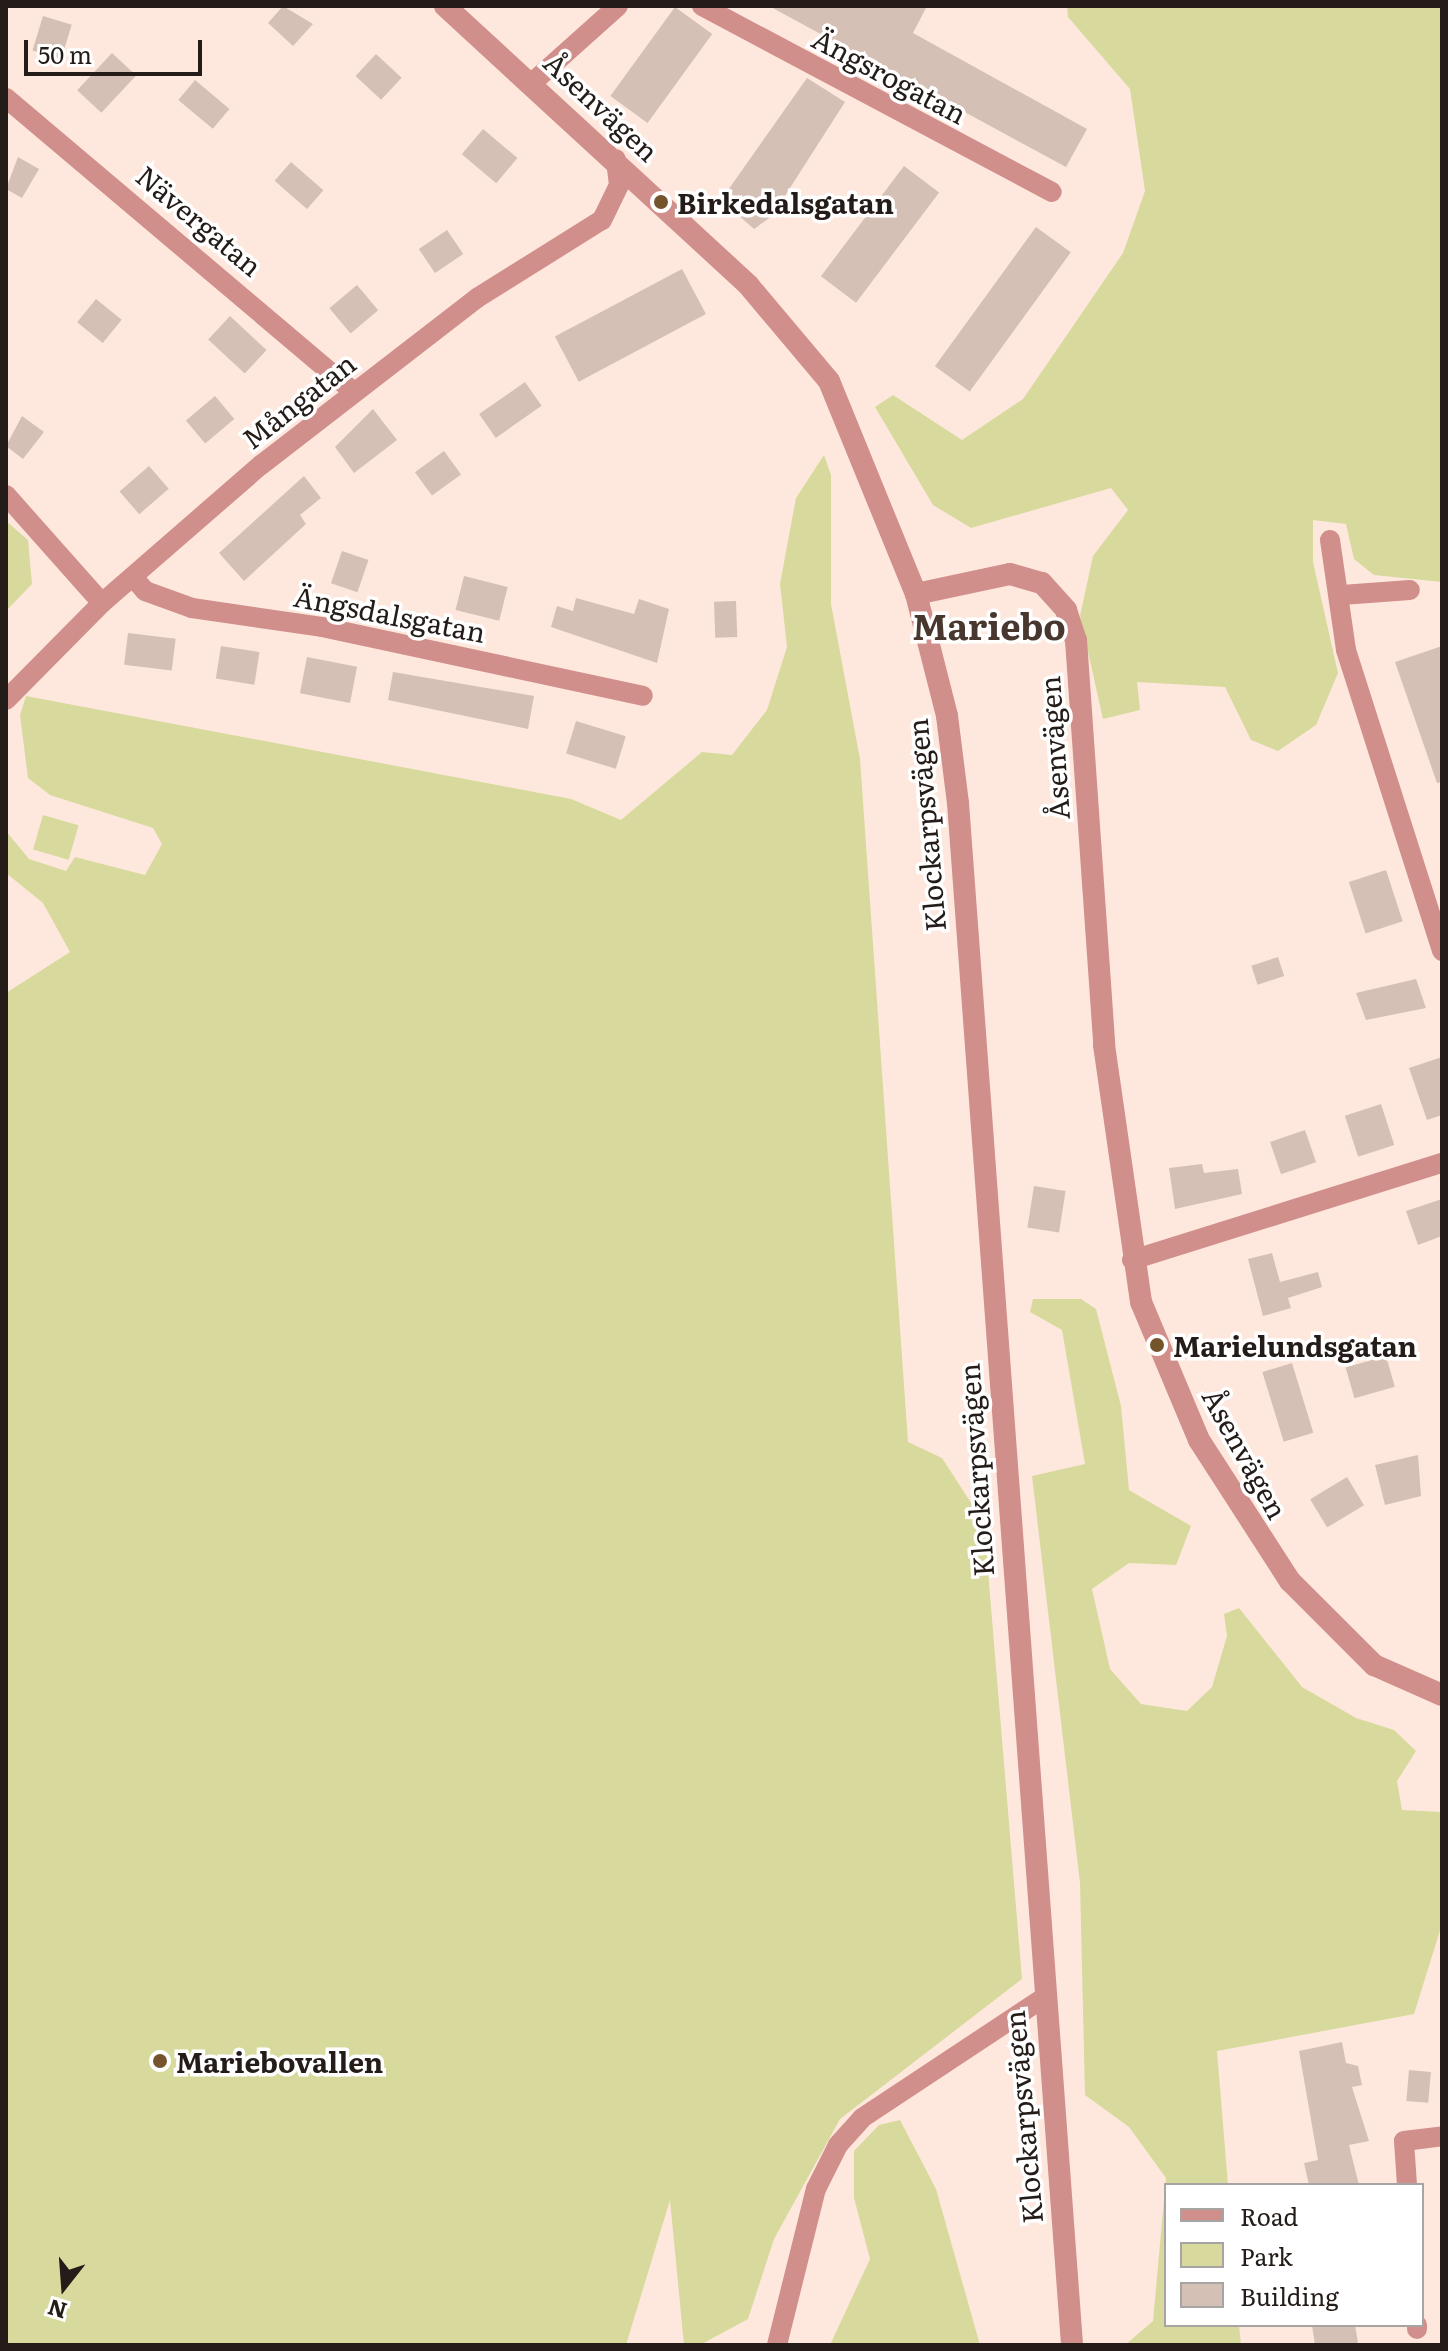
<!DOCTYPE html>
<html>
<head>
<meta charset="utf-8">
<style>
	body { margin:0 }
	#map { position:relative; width:1448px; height:2351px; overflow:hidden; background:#fee8dd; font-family:Literata,serif }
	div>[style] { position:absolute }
	.green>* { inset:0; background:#d7da9c; transform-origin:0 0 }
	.building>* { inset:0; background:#d5c0b5; transform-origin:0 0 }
	.minor>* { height:20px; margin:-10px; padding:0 10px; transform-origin:10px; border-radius:10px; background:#d18f8b }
	.tertiary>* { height:22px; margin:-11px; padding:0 11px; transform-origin:11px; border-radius:11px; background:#d18f8b }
	.dots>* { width:22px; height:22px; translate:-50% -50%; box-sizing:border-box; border:4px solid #fff; border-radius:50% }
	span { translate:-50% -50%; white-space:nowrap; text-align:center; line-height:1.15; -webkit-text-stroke:7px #fff; paint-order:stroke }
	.street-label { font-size:28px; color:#241c18 }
	.poi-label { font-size:28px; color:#241c18; font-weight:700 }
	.left { translate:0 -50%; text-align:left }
	.district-label { font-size:36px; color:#48372e; font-weight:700 }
	.frame { position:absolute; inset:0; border:8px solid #241c18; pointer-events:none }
	.legend { position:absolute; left:1164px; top:2183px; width:260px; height:144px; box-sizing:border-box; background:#fff; border:2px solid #a7a4a3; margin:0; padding:10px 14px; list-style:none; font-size:24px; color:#241c18 }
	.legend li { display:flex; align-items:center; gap:16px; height:40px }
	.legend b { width:40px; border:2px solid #a7a4a3 }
	.north { position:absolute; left:24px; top:2247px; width:80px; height:80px; -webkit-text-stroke:6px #fff; paint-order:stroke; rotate:197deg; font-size:22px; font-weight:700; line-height:32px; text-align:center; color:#241c18 }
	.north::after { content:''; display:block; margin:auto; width:28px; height:36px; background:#241c18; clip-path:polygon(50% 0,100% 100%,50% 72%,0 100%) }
	.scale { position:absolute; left:24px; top:40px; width:178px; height:36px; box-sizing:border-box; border:4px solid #241c18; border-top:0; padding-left:10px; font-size:24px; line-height:28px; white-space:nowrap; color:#241c18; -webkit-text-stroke:6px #fff; paint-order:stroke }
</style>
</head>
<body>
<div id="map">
	<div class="green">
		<div style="clip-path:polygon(1067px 6px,1442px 6px,1442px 582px,1374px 575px,1354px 559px,1346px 524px,1313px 520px,1313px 562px,1338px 673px,1316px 725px,1278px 751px,1251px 740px,1225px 687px,1137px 682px,1140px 710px,1103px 719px,1080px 616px,1093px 556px,1128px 510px,1111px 488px,971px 528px,933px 505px,875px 407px,893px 395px,962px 440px,1023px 399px,1123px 253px,1145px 191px,1130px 89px,1068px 17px)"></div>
		<div style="clip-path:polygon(824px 455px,831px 475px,831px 604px,860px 759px,908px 1442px,942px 1458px,984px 1523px,1022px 1979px,840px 2119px,774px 2239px,748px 2319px,700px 2345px,684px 2345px,670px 2200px,626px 2345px,6px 2345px,6px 993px,70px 952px,43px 903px,6px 873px,6px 831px,29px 859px,66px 871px,75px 857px,145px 875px,162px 844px,153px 828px,50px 795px,28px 778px,20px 715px,26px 696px,571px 799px,621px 820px,702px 752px,732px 755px,767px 710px,787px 647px,780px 584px,796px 498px)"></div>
		<div style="clip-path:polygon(6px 521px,28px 540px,32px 584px,6px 611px)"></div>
		<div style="left:43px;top:815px;width:37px;height:36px;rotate:16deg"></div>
		<div style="clip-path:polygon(1033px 1299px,1081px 1299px,1096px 1309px,1121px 1406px,1129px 1490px,1191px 1526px,1176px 1565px,1129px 1563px,1092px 1589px,1110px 1669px,1141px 1704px,1187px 1711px,1212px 1687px,1227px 1636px,1224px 1614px,1239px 1608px,1302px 1687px,1356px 1718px,1394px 1730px,1416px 1751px,1397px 1781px,1402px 1810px,1442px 1812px,1442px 1924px,1414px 2014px,1217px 2051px,1228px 2185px,1166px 2185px,1166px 2325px,1239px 2325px,1241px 2345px,1125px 2345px,1153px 2321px,1166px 2178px,1129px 2127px,1085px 2095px,1080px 1883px,1032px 1476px,1085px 1464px,1062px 1330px,1030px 1312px)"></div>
		<div style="clip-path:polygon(900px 2120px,936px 2189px,980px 2345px,830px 2345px,870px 2259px,854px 2198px,854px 2151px,879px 2125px)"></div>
	</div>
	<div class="building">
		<div style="clip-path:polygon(283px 6px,313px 24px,293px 46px,268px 23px)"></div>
		<div style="clip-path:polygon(769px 6px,927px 6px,913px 33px,1087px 129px,1066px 167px)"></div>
		<div style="left:675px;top:7px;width:46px;height:110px;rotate:36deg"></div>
		<div style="left:43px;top:16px;width:30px;height:36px;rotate:17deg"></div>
		<div style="left:112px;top:53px;width:33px;height:51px;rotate:43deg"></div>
		<div style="left:376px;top:54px;width:35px;height:30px;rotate:43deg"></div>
		<div style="clip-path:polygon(807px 78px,845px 102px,772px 216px,754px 229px,721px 200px)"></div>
		<div style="left:195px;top:80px;width:45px;height:26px;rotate:40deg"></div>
		<div style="left:483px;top:129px;width:45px;height:33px;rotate:40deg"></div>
		<div style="clip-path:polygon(18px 157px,39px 169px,22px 198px,6px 189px)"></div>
		<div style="left:291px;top:162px;width:43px;height:25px;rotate:41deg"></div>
		<div style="left:904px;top:166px;width:44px;height:138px;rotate:37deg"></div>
		<div style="left:1036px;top:227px;width:43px;height:172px;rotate:36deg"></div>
		<div style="left:447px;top:230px;width:29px;height:34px;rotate:56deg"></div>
		<div style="left:682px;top:269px;width:51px;height:144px;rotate:62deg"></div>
		<div style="left:357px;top:285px;width:33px;height:36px;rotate:50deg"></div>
		<div style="left:96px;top:299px;width:33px;height:30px;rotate:39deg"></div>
		<div style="left:230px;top:316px;width:50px;height:32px;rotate:43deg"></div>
		<div style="left:525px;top:382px;width:29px;height:56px;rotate:55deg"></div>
		<div style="left:215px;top:396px;width:30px;height:38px;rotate:50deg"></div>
		<div style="clip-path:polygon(373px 409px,397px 440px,354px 473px,335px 447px)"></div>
		<div style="clip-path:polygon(22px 416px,44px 432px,23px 459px,6px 446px)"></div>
		<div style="left:444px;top:451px;width:29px;height:36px;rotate:54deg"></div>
		<div style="left:149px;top:466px;width:30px;height:39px;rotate:49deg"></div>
		<div style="clip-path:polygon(304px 476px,321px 498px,300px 515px,306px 524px,244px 581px,219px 553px)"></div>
		<div style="left:342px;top:551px;width:28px;height:34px;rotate:19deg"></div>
		<div style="left:464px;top:576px;width:45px;height:35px;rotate:14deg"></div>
		<div style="clip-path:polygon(576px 598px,634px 614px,639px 599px,669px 609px,657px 663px,551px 627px,557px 606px,573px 611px)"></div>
		<div style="left:736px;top:601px;width:36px;height:22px;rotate:88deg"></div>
		<div style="left:128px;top:633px;width:48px;height:32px;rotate:7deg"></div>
		<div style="left:221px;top:646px;width:39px;height:33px;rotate:9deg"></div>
		<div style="clip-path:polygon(1442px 646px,1442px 782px,1437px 783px,1395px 662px)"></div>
		<div style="left:307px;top:657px;width:51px;height:37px;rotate:11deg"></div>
		<div style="clip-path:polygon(393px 672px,534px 696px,528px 729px,388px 700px)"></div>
		<div style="left:576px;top:721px;width:52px;height:34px;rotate:17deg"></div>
		<div style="left:1386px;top:870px;width:54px;height:39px;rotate:72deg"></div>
		<div style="left:1278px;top:957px;width:20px;height:28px;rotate:72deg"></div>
		<div style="clip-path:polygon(1416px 979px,1426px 1008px,1366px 1020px,1356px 993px)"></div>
		<div style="clip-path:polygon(1442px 1057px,1442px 1115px,1427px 1120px,1409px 1068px)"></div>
		<div style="left:1381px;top:1104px;width:43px;height:38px;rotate:72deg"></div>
		<div style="left:1305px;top:1130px;width:34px;height:37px;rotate:71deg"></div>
		<div style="clip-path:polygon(1202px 1164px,1204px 1173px,1238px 1169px,1242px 1194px,1175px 1209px,1169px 1168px)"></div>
		<div style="left:1034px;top:1186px;width:32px;height:42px;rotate:9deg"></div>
		<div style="clip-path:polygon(1442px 1199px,1442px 1236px,1418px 1245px,1406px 1211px)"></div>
		<div style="clip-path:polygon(1272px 1253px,1280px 1282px,1318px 1272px,1322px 1287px,1288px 1298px,1291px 1308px,1263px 1316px,1248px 1259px)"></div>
		<div style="left:1386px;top:1356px;width:32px;height:42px;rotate:74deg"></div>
		<div style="left:1292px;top:1363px;width:73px;height:31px;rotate:73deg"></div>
		<div style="clip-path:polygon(1418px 1455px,1421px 1496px,1385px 1505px,1375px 1465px)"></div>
		<div style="left:1347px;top:1477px;width:33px;height:43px;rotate:59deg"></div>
		<div style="clip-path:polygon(1342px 2042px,1346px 2063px,1358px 2066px,1362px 2085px,1352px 2087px,1369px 2141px,1349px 2145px,1359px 2185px,1309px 2185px,1304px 2163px,1318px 2160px,1299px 2051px)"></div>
		<div style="left:1409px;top:2070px;width:22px;height:31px;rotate:5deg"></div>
		<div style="clip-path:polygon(1312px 2325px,1355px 2325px,1358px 2343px,1315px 2345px)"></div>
	</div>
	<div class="minor">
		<div style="left:702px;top:6px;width:396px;rotate:28deg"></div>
		<div style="left:533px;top:82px;width:114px;rotate:-41.8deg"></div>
		<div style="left:6px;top:98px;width:454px;rotate:40.2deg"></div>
		<div style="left:6px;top:495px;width:144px;rotate:48.4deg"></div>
		<div style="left:1330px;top:540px;width:111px;rotate:81.7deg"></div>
		<div style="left:1346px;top:650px;width:316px;rotate:72.3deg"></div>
		<div style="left:133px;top:577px;width:18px;rotate:49deg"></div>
		<div style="left:145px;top:591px;width:50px;rotate:19.9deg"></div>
		<div style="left:192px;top:608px;width:131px;rotate:8.3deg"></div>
		<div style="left:322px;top:627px;width:328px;rotate:12.1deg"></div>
		<div style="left:1342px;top:595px;width:68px;rotate:-4.2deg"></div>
		<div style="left:6px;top:700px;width:136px;rotate:-45.3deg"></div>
		<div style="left:102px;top:603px;width:211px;rotate:-41deg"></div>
		<div style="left:261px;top:465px;width:273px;rotate:-37.7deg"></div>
		<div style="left:477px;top:298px;width:147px;rotate:-32deg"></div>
		<div style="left:602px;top:220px;width:39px;rotate:-64deg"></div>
		<div style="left:619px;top:185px;width:26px;rotate:-97deg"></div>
		<div style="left:1132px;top:1260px;width:325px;rotate:-17.4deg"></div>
		<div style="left:1407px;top:2185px;width:44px;rotate:-93.9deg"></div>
		<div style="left:1404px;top:2141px;width:38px;rotate:-7deg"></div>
		<div style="left:1417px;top:2325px;width:4px;rotate:90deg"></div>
		<div style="left:777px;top:2345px;width:161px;rotate:-76deg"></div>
		<div style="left:816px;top:2189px;width:49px;rotate:-63.4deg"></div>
		<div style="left:838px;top:2145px;width:36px;rotate:-48deg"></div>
		<div style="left:862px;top:2118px;width:216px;rotate:-33.5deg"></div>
	</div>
	<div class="tertiary">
		<div style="left:445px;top:6px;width:413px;rotate:42.6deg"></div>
		<div style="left:749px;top:286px;width:124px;rotate:49.9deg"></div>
		<div style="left:829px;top:381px;width:230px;rotate:67.8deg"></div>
		<div style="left:916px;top:594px;width:126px;rotate:75.7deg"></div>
		<div style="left:947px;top:716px;width:88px;rotate:82.8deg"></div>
		<div style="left:958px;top:803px;width:1546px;rotate:85.77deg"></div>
		<div style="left:916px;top:594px;width:96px;rotate:-12deg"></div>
		<div style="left:1010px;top:574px;width:33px;rotate:16deg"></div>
		<div style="left:1042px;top:583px;width:36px;rotate:48deg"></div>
		<div style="left:1066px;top:610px;width:32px;rotate:72deg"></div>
		<div style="left:1076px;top:640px;width:406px;rotate:86deg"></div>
		<div style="left:1104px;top:1045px;width:260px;rotate:81.8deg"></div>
		<div style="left:1141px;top:1302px;width:150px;rotate:67.2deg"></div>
		<div style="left:1199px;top:1440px;width:168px;rotate:57.2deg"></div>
		<div style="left:1290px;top:1581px;width:119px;rotate:45deg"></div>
		<div style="left:1374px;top:1665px;width:74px;rotate:23.8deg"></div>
	</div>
	<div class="dots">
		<div style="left:661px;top:202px;background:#75532b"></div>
		<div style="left:1157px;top:1345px;background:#75532b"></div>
		<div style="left:160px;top:2061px;background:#75532b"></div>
	</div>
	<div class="street-label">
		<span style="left:890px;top:75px;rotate:28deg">Ängsrogatan</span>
		<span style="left:602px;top:106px;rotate:43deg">Åsenvägen</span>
		<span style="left:200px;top:220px;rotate:40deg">Nävergatan</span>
		<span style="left:298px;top:400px;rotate:-38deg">Mångatan</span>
		<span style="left:390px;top:613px;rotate:11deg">Ängsdalsgatan</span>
		<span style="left:1053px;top:748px;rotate:-94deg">Åsenvägen</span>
		<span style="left:925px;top:825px;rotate:-95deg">Klockarpsvägen</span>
		<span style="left:1246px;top:1453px;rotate:61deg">Åsenvägen</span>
		<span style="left:975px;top:1470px;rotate:-94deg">Klockarpsvägen</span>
		<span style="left:1022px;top:2117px;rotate:-95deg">Klockarpsvägen</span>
	</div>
	<div class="poi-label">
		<span class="left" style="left:677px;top:202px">Birkedalsgatan</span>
		<span class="left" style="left:1173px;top:1345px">Marielundsgatan</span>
		<span class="left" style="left:176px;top:2061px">Mariebovallen</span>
	</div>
	<div class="district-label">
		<span style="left:989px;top:625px">Mariebo</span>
	</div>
	<div class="frame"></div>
	<ul class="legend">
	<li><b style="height:10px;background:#d18f8b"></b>Road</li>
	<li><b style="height:22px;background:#d7da9c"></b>Park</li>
	<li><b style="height:22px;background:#d5c0b5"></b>Building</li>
	</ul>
	<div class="north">N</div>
	<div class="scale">50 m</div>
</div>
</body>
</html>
